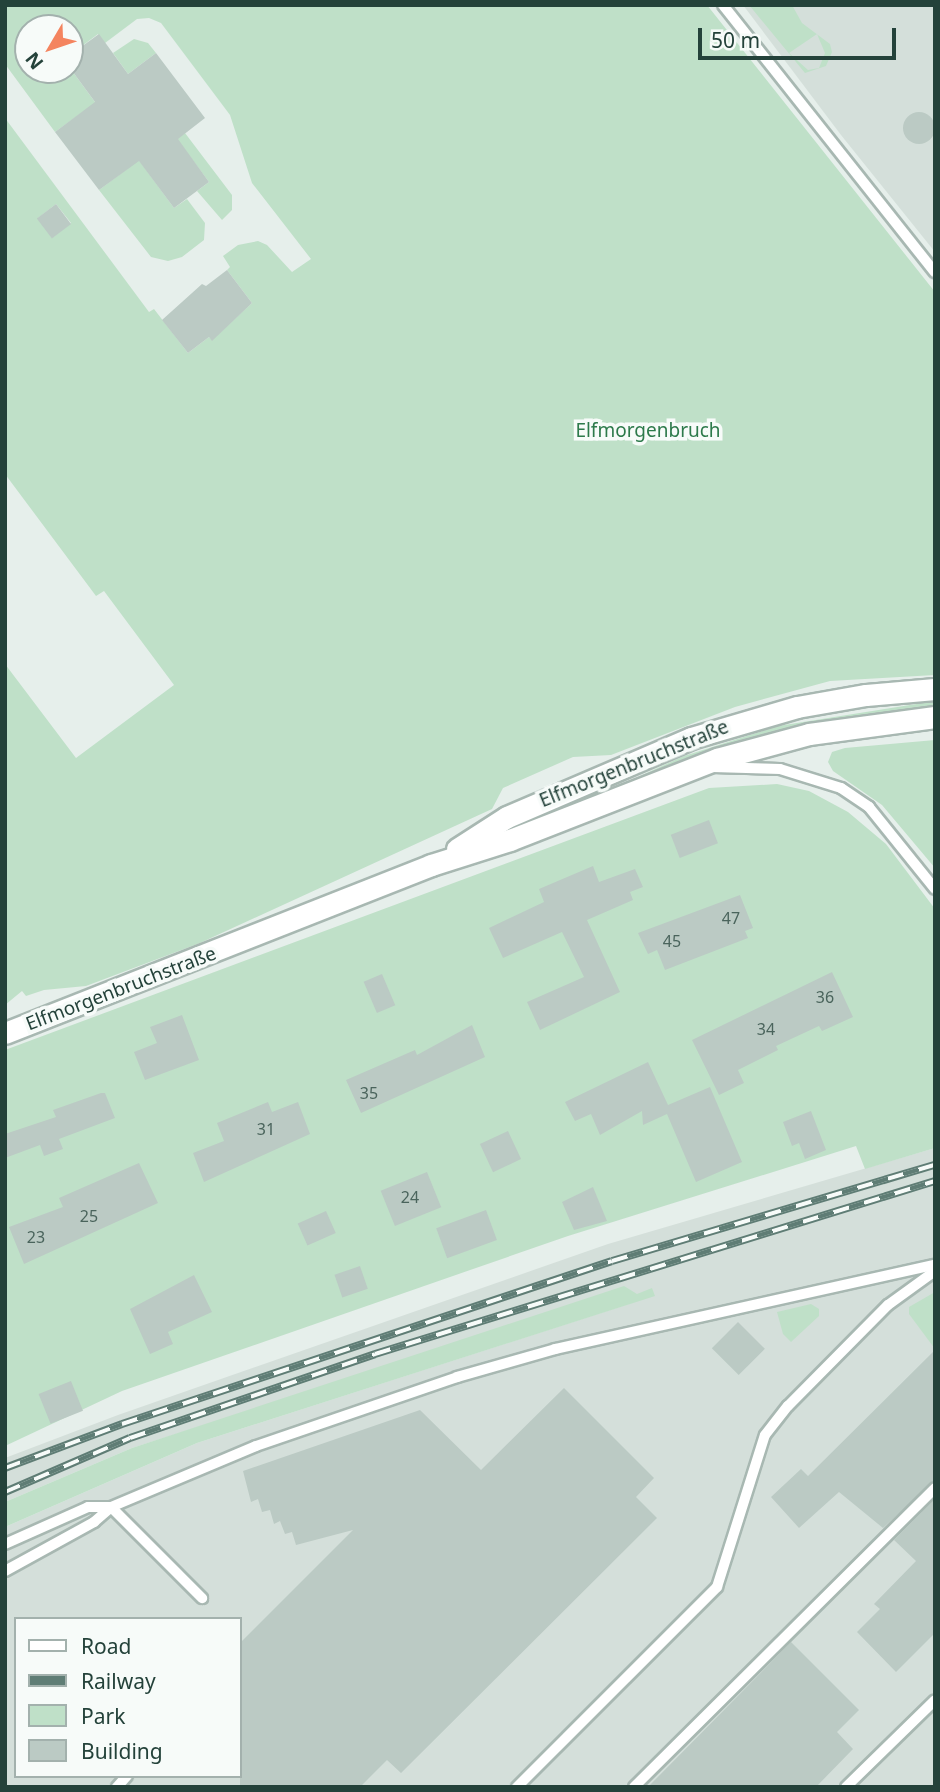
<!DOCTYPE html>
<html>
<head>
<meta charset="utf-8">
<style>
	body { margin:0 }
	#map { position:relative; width:940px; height:1792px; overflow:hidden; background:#e6efeb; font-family:"Noto Sans",sans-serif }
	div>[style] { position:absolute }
	.built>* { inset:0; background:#d4dfda }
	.green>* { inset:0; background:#bfe0c8 }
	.building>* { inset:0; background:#bbcac4; transform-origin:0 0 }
	.round { border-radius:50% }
	.roads { filter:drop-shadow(2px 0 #a8b8b2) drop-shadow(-2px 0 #a8b8b2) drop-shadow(0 2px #a8b8b2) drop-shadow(0 -2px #a8b8b2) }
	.service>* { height:10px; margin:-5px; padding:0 5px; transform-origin:5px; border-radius:5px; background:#fff }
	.secondary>* { height:21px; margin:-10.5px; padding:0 10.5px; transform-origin:10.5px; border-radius:10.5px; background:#fff }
	.rail>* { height:8px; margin-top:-4px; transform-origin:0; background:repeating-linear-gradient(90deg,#f7fbf9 0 16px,#5f7d75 0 32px); box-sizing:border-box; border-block:2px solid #5f7d75 }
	span { translate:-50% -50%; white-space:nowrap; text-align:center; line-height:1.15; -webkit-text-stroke:7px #f7fbf9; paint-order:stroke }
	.number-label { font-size:16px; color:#4a645c }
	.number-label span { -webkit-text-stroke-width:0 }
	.park-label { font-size:19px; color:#2d7a4b }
	.street-label { font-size:19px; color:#24423a }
	.frame { position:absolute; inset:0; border:7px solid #24423a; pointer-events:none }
	.legend { position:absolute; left:14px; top:1617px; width:228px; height:161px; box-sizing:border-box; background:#f7fbf9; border:2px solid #a3b1ad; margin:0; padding:9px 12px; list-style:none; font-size:21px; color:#24423a }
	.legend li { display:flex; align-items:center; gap:14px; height:35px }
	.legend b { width:35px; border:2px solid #a3b1ad }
	.north { position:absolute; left:14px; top:14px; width:70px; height:70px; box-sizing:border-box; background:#f7fbf9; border:2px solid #a3b1ad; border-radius:50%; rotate:231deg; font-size:19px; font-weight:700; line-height:28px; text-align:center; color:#24423a }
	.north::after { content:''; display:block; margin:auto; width:24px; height:32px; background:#f4845f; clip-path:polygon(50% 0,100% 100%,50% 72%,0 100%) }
	.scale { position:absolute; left:698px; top:28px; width:198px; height:32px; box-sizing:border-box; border:4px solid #24423a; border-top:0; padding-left:9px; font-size:21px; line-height:24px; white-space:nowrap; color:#24423a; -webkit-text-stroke:5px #f7fbf9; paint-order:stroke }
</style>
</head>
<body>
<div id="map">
	<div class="built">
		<div style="clip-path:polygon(743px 5px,935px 5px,935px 252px,841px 135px)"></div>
		<div style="clip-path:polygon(evenodd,935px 1148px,935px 1787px,5px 1787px,5px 1527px,197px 1443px,632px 1303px,371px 1372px,132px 1448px,5px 1502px,5px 1458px,118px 1415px,608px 1244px,935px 1148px,16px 1619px,240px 1619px,240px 1776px,16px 1776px,16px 1619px)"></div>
	</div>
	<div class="green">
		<div style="clip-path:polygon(evenodd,5px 5px,707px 5px,935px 292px,935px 675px,830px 681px,735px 707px,611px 755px,573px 757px,503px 788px,492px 809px,200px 943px,86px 986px,44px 990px,26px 996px,22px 991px,5px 1005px,5px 664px,76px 758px,174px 685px,104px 591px,96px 596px,5px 474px,5px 118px,149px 312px,154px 309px,188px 353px,209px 337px,212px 340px,252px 303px,227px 270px,230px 267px,223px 256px,238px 245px,258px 241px,267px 245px,292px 272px,311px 259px,252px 183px,230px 115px,161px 23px,149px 18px,137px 19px,105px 43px,98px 34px,70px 55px,70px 28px,28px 28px,28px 70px,70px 68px,103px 113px,84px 111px,55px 132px,5px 64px,5px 5px,56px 204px,71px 223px,52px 238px,38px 218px,56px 204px)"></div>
		<div style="clip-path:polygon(evenodd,749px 5px,792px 5px,802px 23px,830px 44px,832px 52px,826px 66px,805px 73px,749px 5px,817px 34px,825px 53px,819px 68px,808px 70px,789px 53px,817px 34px)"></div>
		<div style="clip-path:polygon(134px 39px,148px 43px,156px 53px,128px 74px,113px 53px)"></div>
		<div style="clip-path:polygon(185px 133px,232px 195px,232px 210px,222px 220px,197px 191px,209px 182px,177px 139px)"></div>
		<div style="clip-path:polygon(133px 152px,174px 208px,187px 199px,205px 223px,204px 240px,182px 257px,168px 261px,151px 257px,99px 190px,127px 169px)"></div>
		<div style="clip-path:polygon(935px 701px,935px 710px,640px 776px,684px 756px,778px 726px)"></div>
		<div style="clip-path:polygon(935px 740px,935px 868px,882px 805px,833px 771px,828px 762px,832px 752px,845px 748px)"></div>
		<div style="clip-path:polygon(777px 784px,809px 791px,848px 812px,886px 844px,935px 909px,935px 1148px,865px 1169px,856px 1146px,568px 1236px,122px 1391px,5px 1446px,5px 1050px,709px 788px)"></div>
		<div style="clip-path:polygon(624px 1286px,637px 1294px,652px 1288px,655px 1296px,197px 1443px,5px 1527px,5px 1502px,132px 1448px)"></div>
		<div style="clip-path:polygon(935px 1292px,935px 1349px,909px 1314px,909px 1307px)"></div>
		<div style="clip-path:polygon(811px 1304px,819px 1309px,819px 1316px,791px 1342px,783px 1334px,777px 1312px)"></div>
	</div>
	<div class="building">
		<div style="clip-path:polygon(99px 34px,128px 74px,156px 53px,205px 118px,178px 139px,209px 182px,174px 208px,139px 161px,99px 190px,55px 132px,95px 102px,70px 68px,70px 55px)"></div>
		<div class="round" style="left:903px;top:112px;width:32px;height:32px"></div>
		<div style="left:56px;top:204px;width:25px;height:24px;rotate:53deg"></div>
		<div style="clip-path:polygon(227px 270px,252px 303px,212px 341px,209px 337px,188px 353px,162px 320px,202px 284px,206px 286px)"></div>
		<div style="left:709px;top:820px;width:25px;height:41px;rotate:69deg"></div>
		<div style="clip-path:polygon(593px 866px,599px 882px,635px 869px,643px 887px,630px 892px,633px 900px,587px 920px,620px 992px,540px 1030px,527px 1002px,584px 977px,562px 932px,503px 958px,489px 928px,544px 902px,539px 889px)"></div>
		<div style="clip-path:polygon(740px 895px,753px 928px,745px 931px,748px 938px,665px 970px,657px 950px,648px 954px,638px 933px)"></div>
		<div style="clip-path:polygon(832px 972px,853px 1017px,822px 1031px,819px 1026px,776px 1046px,778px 1050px,738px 1070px,744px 1083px,719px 1095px,692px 1040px)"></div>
		<div style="left:382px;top:974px;width:34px;height:20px;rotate:67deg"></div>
		<div style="clip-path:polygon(182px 1015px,199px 1060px,145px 1080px,134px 1052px,157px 1043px,150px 1027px)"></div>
		<div style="clip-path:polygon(472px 1025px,485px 1057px,361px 1113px,346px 1080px,415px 1050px,417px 1055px)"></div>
		<div style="clip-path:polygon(648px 1062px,668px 1105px,710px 1087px,742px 1162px,696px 1182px,667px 1114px,643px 1125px,642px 1111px,600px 1135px,591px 1114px,575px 1121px,565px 1102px)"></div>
		<div style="clip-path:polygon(101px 1093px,105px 1093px,115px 1118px,59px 1139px,63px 1149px,44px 1156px,40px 1145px,5px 1158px,5px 1134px,56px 1117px,53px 1110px)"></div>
		<div style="clip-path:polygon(268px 1102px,272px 1112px,298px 1102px,310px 1134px,204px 1182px,193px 1153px,224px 1141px,217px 1123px)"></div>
		<div style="clip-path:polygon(811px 1111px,826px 1150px,805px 1159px,799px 1143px,792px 1146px,783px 1122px)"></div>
		<div style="left:508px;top:1131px;width:31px;height:31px;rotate:65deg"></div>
		<div style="clip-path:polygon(139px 1163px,158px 1203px,24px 1264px,9px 1227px,63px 1207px,59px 1198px)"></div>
		<div style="left:427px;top:1172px;width:38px;height:50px;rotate:68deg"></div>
		<div style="clip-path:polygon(593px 1187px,607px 1221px,574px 1230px,562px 1202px)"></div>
		<div style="left:486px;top:1210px;width:32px;height:53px;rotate:70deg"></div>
		<div style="left:326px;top:1211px;width:24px;height:31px;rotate:66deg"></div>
		<div style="left:360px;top:1266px;width:24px;height:27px;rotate:71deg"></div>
		<div style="clip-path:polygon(194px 1275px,212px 1312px,168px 1332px,173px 1344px,150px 1354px,130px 1309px)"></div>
		<div style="left:738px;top:1322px;width:38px;height:37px;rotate:45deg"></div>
		<div style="clip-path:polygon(935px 1350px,935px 1480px,883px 1528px,839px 1492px,799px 1528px,771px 1497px,801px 1469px,808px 1476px)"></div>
		<div style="left:71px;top:1381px;width:32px;height:35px;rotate:68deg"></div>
		<div style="clip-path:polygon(564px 1388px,654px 1478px,636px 1497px,657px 1518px,401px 1773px,387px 1760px,360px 1787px,240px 1787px,240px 1643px,353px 1530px,296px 1545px,292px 1532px,285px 1534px,280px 1521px,274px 1524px,270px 1510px,262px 1512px,258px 1499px,251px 1502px,243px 1471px,420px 1410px,481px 1470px)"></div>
		<div style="clip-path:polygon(935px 1499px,935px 1633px,896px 1672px,857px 1632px,880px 1609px,874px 1604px,916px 1561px,894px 1540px)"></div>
		<div style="clip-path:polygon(791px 1642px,859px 1710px,837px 1732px,853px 1749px,816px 1787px,648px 1787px)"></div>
	</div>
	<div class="roads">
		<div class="service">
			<div style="left:723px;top:5px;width:341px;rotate:51.6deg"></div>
			<div style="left:713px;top:767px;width:67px;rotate:1.7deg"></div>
			<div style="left:780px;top:769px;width:64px;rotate:17.3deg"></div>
			<div style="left:841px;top:788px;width:34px;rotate:34deg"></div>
			<div style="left:869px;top:807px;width:105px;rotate:51.2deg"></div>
			<div style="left:5px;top:1544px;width:91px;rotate:-24deg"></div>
			<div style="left:88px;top:1507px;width:23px"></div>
			<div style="left:111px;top:1507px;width:129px;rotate:45deg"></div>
			<div style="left:5px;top:1571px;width:102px;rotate:-28.8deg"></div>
			<div style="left:94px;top:1522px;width:23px;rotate:-41deg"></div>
			<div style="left:111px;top:1507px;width:157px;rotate:-22.8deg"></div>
			<div style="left:256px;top:1446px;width:213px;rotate:-18.9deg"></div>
			<div style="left:457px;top:1377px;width:102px;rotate:-15.9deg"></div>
			<div style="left:555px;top:1349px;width:389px;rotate:-12.5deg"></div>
			<div style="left:117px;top:1787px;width:15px;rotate:-48deg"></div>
			<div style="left:517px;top:1787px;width:283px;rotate:-45deg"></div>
			<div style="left:717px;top:1587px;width:159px;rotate:-72.5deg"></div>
			<div style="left:765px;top:1435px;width:37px;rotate:-52deg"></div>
			<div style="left:788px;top:1406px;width:142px;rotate:-45.3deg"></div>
			<div style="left:888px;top:1305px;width:58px;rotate:-35.9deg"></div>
			<div style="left:634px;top:1787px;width:424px;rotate:-44.8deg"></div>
			<div style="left:846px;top:1787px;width:124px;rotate:-44.3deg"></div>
		</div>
		<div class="secondary">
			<div style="left:457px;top:849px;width:59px;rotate:-32.6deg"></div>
			<div style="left:507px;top:817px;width:200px;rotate:-23.2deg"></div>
			<div style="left:691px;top:738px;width:110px;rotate:-16.3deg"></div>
			<div style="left:797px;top:707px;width:70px;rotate:-9.9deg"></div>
			<div style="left:866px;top:695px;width:69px;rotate:-5deg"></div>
			<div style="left:5px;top:1033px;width:458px;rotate:-21.5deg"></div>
			<div style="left:431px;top:865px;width:83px;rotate:-17.6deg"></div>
			<div style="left:510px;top:840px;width:222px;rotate:-21.4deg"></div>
			<div style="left:717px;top:759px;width:95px;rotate:-15.2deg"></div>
			<div style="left:809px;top:734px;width:127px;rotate:-7.7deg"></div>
		</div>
	</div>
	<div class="rail">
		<div style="left:5px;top:1468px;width:125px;rotate:-20.6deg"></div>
		<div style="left:122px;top:1424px;width:516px;rotate:-18.4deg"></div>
		<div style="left:612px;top:1261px;width:337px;rotate:-16.6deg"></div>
		<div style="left:5px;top:1492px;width:136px;rotate:-23.4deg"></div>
		<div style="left:130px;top:1438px;width:259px;rotate:-18.9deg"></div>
		<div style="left:375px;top:1354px;width:586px;rotate:-17.17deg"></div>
	</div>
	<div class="number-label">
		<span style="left:731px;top:918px">47</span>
		<span style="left:672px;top:941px">45</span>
		<span style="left:825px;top:997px">36</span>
		<span style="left:766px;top:1029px">34</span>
		<span style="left:369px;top:1093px">35</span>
		<span style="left:266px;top:1129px">31</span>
		<span style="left:410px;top:1197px">24</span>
		<span style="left:89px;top:1216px">25</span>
		<span style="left:36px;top:1237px">23</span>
	</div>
	<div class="park-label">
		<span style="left:648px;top:431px">Elfmorgenbruch</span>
	</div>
	<div class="street-label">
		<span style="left:634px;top:764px;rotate:-22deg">Elfmorgenbruchstraße</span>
		<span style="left:121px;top:989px;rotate:-21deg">Elfmorgenbruchstraße</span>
	</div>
	<div class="frame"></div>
	<ul class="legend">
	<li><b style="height:9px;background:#fff"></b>Road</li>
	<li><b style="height:9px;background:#5f7d75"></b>Railway</li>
	<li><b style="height:19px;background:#bfe0c8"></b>Park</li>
	<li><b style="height:19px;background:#bbcac4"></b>Building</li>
	</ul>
	<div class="north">N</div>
	<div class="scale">50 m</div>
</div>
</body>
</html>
